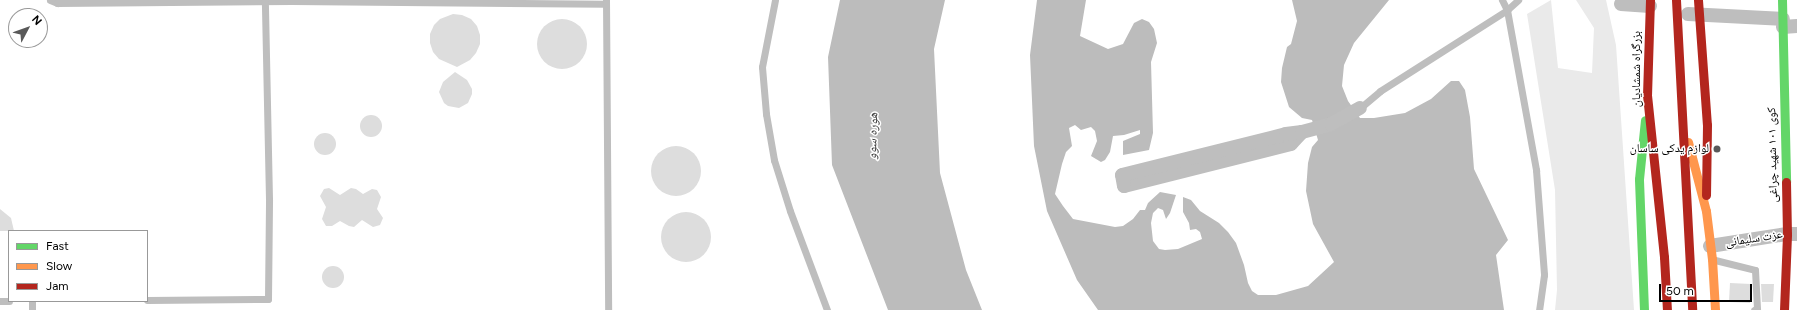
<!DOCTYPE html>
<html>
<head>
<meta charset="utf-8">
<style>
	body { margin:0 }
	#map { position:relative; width:1797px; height:310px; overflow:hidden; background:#fff; font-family:Figtree,"Noto Naskh Arabic",sans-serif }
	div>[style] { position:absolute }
	.green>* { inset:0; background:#eaeaea }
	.water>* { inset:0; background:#bcbcbc }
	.building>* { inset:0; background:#ddd; transform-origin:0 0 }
	.round { border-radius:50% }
	.lane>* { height:7px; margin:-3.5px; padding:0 3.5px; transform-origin:3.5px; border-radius:3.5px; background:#bebebe }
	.street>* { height:14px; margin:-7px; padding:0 7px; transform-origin:7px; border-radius:7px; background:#bebebe }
	.fast>* { height:9px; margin:-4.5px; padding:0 4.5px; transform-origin:4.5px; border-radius:4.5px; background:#63d668 }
	.slow>* { height:9px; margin:-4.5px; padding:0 4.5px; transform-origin:4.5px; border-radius:4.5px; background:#ff974d }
	.jam>* { height:9px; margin:-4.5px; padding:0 4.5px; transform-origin:4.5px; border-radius:4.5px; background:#b3261e }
	.dots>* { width:11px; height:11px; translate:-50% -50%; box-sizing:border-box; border:2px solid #fff; border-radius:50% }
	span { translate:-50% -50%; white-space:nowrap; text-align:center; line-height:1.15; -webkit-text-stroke:3px #fff; paint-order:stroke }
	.street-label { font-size:12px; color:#000 }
	.poi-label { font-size:12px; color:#000 }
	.right { translate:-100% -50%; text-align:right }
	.water-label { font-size:13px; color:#414141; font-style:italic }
	.legend { position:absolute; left:8px; top:230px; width:140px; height:72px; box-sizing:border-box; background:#fff; border:1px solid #999; margin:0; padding:5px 7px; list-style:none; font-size:12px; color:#000 }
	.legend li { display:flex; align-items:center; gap:8px; height:20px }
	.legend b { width:20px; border:1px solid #999 }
	.north { position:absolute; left:8px; top:8px; width:40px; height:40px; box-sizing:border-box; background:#fff; border:1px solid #999; border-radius:50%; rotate:49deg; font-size:11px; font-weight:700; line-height:16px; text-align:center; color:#000 }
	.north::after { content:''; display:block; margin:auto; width:14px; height:18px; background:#595959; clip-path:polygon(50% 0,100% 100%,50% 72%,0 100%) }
	.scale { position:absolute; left:1659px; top:284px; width:93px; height:18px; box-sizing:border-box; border:2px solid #000; border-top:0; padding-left:5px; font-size:12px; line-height:14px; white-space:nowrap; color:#000; -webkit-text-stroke:3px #fff; paint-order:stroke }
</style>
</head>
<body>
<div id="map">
	<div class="green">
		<div style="clip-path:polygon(1551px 0,1558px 68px,1592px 73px,1594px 28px,1576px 0,1606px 0,1616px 45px,1634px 310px,1555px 310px,1557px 290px,1555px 190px,1527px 14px)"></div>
	</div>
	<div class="water">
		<div style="clip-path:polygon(840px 0,945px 0,934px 49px,940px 173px,966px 270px,982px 310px,888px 310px,832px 165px,828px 57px)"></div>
		<div style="clip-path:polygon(1037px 0,1086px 0,1080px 36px,1108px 49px,1123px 44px,1134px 23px,1142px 19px,1149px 22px,1154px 29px,1157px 43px,1151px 62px,1153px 133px,1149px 150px,1123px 155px,1123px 141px,1140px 134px,1140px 130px,1124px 135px,1113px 136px,1110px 152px,1105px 160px,1101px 162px,1091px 156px,1097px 141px,1095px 131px,1091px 127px,1081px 130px,1075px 125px,1069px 128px,1072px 146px,1066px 152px,1062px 164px,1055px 194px,1063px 206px,1073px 219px,1115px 227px,1123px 226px,1133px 219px,1140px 210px,1145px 210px,1148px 203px,1160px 192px,1176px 195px,1170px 213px,1166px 219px,1163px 210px,1158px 208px,1153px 213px,1151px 223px,1153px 241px,1159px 249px,1165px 250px,1178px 249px,1202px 239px,1200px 232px,1196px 229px,1190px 230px,1189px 223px,1183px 212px,1183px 197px,1191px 200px,1200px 211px,1219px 223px,1228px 232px,1236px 243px,1244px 265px,1248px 283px,1252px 291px,1258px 295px,1276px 295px,1308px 286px,1334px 262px,1313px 224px,1306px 191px,1308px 163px,1312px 147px,1318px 140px,1312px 120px,1302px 118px,1289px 107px,1281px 82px,1282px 68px,1287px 47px,1291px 44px,1297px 21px,1292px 0,1389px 0,1354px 43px,1344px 65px,1342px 86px,1348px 101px,1360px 118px,1374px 118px,1405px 113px,1431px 99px,1451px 81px,1459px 81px,1465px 90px,1470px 117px,1474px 169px,1508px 240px,1496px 255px,1504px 310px,1098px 310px,1077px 280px,1047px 211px,1034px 146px,1030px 55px)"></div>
	</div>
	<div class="building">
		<div style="clip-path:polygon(453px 14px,462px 15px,471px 19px,477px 26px,480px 35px,480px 44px,476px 53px,470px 60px,457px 67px,439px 59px,433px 52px,430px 43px,430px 34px,434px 25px,440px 19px)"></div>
		<div class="round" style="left:537px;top:19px;width:50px;height:50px"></div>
		<div style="clip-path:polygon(455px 72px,467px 80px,472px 89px,472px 94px,468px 103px,459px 108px,448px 106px,444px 103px,439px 92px,443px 82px)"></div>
		<div class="round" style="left:360px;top:115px;width:22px;height:22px"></div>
		<div class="round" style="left:314px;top:133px;width:22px;height:22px"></div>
		<div class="round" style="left:651px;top:146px;width:50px;height:50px"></div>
		<div style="clip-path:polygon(329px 188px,340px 195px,351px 188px,356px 189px,363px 194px,372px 189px,377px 190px,381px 197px,377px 209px,383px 218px,380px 225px,373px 227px,362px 220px,354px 227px,349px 226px,340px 221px,332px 226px,326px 226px,322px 219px,326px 207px,320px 196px,324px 189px)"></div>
		<div style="clip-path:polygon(0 209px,11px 218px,14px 231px,0 231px)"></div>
		<div class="round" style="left:661px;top:212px;width:50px;height:50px"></div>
		<div class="round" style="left:322px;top:266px;width:22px;height:22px"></div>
		<div style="left:1730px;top:283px;width:21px;height:19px;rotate:3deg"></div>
		<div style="clip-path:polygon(1761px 284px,1774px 284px,1773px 302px,1762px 302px)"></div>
	</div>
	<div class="lane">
		<div style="left:50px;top:0;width:8px;rotate:23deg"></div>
		<div style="left:57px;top:3px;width:235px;rotate:-0.5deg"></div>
		<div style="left:292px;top:1px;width:314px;rotate:0.5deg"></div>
		<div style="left:606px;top:0;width:310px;rotate:89.6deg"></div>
		<div style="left:775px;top:0;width:68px;rotate:101deg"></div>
		<div style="left:762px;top:67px;width:47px;rotate:85.1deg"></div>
		<div style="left:766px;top:114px;width:47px;rotate:80.1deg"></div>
		<div style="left:774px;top:160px;width:53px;rotate:72.6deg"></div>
		<div style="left:790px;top:211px;width:106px;rotate:69.5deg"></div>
		<div style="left:1502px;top:0;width:11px;rotate:63deg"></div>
		<div style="left:1507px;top:10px;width:163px;rotate:79.7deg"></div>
		<div style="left:1536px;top:170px;width:105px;rotate:85.6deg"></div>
		<div style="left:1544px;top:275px;width:35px;rotate:98deg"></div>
		<div style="left:1360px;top:108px;width:26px;rotate:-40deg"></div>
		<div style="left:1380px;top:91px;width:151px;rotate:-32.5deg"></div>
		<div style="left:1507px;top:10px;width:15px;rotate:-42deg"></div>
		<div style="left:1715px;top:260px;width:41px;rotate:14deg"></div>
		<div style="left:1755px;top:270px;width:39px;rotate:87deg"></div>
		<div style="left:1757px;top:309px;width:3px;rotate:162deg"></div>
		<div style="left:147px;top:300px;width:121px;rotate:-0.5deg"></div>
		<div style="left:268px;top:299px;width:100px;rotate:-89.4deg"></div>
		<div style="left:269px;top:199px;width:198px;rotate:-91.2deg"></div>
		<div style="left:0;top:301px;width:9px"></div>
		<div style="left:32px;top:310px;width:9px;rotate:-90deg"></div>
	</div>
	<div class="street">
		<div style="left:1621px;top:4px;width:29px;rotate:4deg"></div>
		<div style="left:1688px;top:14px;width:95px;rotate:3deg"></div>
		<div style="left:1783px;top:27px;width:14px;rotate:-4deg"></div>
		<div style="left:1302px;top:132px;width:16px;rotate:133deg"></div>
		<div style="left:1291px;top:144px;width:172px;rotate:165.9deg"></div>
		<div style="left:1124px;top:186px;width:11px;rotate:-100deg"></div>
		<div style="left:1122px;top:175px;width:169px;rotate:-14deg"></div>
		<div style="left:1286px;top:134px;width:16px;rotate:-7deg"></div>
		<div style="left:1302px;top:132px;width:30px;rotate:-15deg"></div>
		<div style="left:1331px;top:124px;width:33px;rotate:-29deg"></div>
		<div style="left:1710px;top:246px;width:78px;rotate:-8.9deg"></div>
		<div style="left:1787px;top:234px;width:10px"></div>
	</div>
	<div class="fast">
		<div style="left:1782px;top:0;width:182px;rotate:88.7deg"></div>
		<div style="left:1644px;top:310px;width:131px;rotate:-92.2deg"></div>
		<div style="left:1639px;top:179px;width:59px;rotate:-84.2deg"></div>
	</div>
	<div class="slow">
		<div style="left:1688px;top:142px;width:71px;rotate:75.4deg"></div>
		<div style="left:1706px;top:211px;width:48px;rotate:82.9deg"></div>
		<div style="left:1712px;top:259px;width:51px;rotate:86.6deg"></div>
	</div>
	<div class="jam">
		<div style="left:1650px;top:0;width:95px;rotate:91.8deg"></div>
		<div style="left:1647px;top:95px;width:163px;rotate:84deg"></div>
		<div style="left:1664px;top:257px;width:53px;rotate:86.8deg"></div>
		<div style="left:1676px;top:0;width:310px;rotate:87deg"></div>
		<div style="left:1698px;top:0;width:125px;rotate:85.9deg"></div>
		<div style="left:1707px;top:125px;width:70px;rotate:90.8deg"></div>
		<div style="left:1784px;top:310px;width:76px;rotate:-87.7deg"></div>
		<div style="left:1787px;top:234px;width:52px;rotate:-91.1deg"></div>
	</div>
	<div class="dots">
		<div style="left:1717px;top:149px;background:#595959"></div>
	</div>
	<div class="street-label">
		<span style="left:1637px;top:69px;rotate:-90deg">بزرگراه شمشادیان</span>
		<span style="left:1773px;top:155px;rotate:-91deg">کوی ۱۰۱ شهید چراغی</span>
		<span style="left:1754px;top:239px;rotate:-9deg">عزت سلیمانی</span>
	</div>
	<div class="poi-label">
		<span class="right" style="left:1709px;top:149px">لوازم یدکی ساسان</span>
	</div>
	<div class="water-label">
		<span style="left:873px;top:136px;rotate:-88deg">هوره سوو</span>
	</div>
	<ul class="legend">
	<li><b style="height:5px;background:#63d668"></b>Fast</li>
	<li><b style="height:5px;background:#ff974d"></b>Slow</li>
	<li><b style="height:5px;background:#b3261e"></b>Jam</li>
	</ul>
	<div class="north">N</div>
	<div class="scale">50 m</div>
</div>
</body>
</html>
